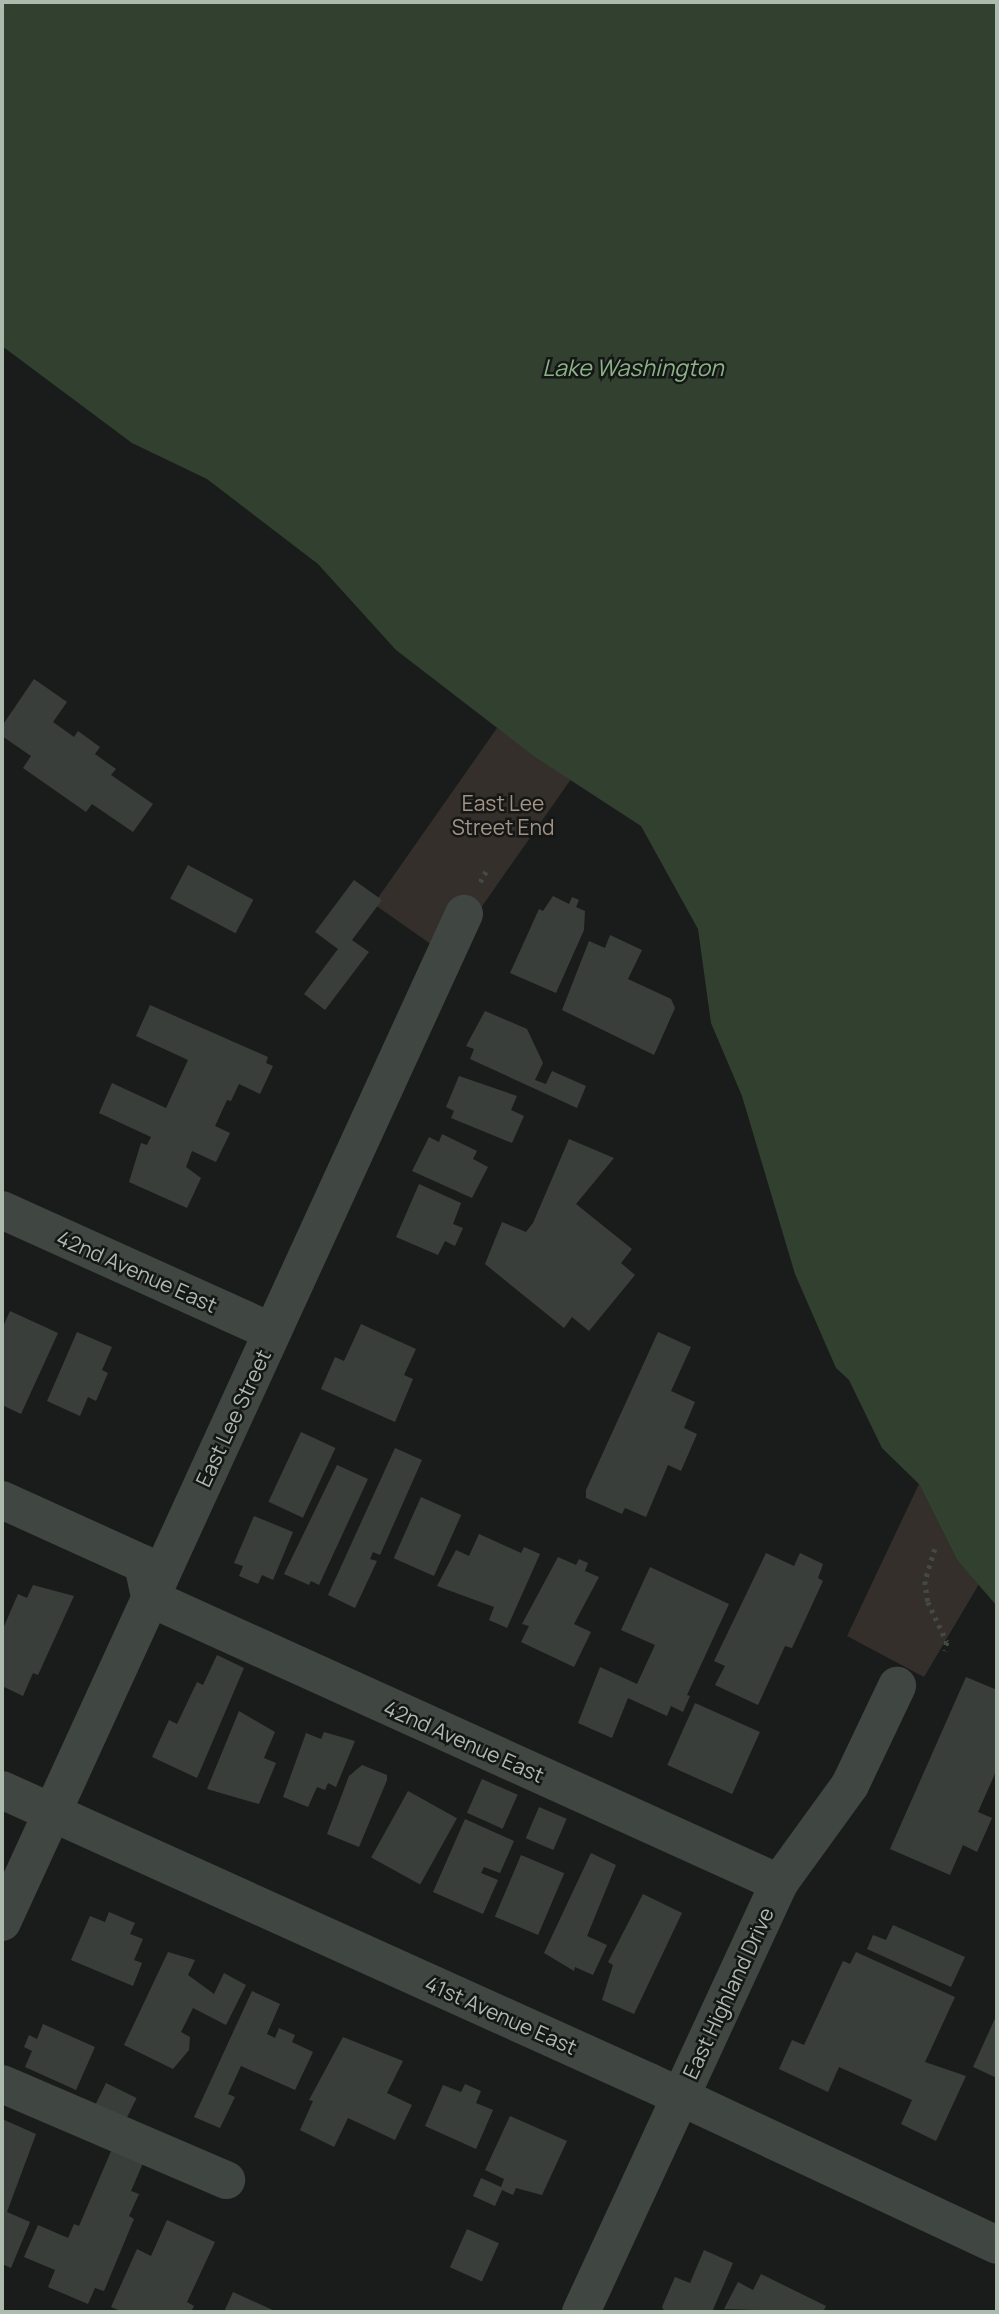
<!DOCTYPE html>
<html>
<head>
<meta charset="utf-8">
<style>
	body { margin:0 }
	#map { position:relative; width:999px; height:2314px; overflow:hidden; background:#1a1c1b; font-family:Manrope,sans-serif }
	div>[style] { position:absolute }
	.green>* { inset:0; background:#342f2a; transform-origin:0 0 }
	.water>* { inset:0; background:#324030 }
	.building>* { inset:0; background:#3a3e3b; transform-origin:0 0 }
	.path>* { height:4.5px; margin-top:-2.25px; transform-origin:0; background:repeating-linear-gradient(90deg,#434a44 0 3.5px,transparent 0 8.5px) }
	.minor>* { height:38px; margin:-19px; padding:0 19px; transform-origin:19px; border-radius:19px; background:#404641 }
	span { translate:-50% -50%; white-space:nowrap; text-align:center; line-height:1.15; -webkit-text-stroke:5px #151716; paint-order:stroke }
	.park-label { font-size:21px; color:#a59485 }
	.street-label { font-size:21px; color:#adbbae }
	.water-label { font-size:23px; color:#8bb486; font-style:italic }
	.frame { position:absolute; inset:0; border:4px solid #adbbae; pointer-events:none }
</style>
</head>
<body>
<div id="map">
	<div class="green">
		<div style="left:497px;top:728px;width:90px;height:215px;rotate:35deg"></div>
		<div style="clip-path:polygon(919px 1484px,957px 1560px,979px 1584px,924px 1677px,847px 1636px)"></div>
	</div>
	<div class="water">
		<div style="clip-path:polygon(2px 2px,997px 2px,997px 1606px,957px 1560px,919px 1484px,882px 1448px,849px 1380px,836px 1368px,795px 1274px,742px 1096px,711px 1023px,698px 929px,641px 826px,535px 757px,396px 650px,318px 564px,207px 479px,132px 443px,2px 346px)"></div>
	</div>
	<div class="building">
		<div style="clip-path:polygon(34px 679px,67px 702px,53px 722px,74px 737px,78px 731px,100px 747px,95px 754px,116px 769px,111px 775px,153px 804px,133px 832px,92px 804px,86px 812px,23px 768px,31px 756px,2px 736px,2px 726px)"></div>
		<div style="left:188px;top:865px;width:74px;height:38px;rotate:28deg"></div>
		<div style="clip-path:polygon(354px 880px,382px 900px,352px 940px,369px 952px,325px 1010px,304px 994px,338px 949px,315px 932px)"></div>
		<div style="clip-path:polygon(553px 896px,569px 904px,572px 897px,579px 900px,576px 907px,585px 911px,584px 930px,556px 993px,510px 973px,539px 909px,543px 911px)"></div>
		<div style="clip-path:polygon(610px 935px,642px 950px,628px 979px,671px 999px,675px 1008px,654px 1055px,562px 1010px,589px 941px,605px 948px)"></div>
		<div style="clip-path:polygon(150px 1005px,268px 1057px,266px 1063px,273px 1066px,260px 1094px,239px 1084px,231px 1101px,227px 1100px,215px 1126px,230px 1133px,216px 1162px,192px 1151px,186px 1167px,201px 1178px,187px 1208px,129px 1182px,141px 1143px,147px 1145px,151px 1137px,99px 1113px,112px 1083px,166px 1108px,188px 1060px,136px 1036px)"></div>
		<div style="clip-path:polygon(485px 1011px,527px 1029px,543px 1063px,535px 1080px,546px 1084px,552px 1071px,586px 1086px,577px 1108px,470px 1059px,474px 1049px,466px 1046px)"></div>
		<div style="clip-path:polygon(459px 1076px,517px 1096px,511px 1110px,524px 1116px,512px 1143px,451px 1118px,454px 1111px,446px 1107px)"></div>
		<div style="clip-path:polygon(442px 1134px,477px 1151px,473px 1159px,488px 1167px,472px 1198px,412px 1171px,429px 1137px,439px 1142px)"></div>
		<div style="clip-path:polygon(569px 1139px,614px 1158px,576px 1204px,632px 1249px,621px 1263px,635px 1275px,589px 1331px,572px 1317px,564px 1328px,485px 1264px,502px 1222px,526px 1232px,533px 1223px)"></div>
		<div style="clip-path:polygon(419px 1184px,461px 1203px,453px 1224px,463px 1228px,455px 1246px,445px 1241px,438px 1255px,396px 1237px)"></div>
		<div style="clip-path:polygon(10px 1311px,58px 1333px,21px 1414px,2px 1405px,2px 1329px)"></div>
		<div style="clip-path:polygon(361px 1324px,416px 1349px,404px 1375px,413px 1379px,395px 1422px,321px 1389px,335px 1357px,344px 1361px)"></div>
		<div style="clip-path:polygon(77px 1332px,112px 1347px,102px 1370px,108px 1373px,96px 1401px,88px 1397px,80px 1416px,47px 1401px)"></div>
		<div style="clip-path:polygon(658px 1332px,691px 1347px,671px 1391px,695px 1402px,684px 1428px,697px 1434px,681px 1471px,668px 1465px,646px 1517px,625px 1508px,622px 1514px,586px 1498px,586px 1490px)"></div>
		<div style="left:301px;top:1432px;width:38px;height:77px;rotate:25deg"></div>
		<div style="clip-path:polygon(395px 1448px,422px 1460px,380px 1555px,373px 1552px,370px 1559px,377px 1561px,355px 1608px,328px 1595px)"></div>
		<div style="clip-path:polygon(337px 1465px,368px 1479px,319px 1585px,311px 1581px,309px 1585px,284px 1574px)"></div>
		<div style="left:421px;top:1497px;width:44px;height:67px;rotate:24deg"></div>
		<div style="clip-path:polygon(254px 1516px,293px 1532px,273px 1580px,262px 1575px,258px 1584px,239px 1576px,243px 1566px,234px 1563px)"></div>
		<div style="clip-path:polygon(479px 1534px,521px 1553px,524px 1547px,540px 1554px,507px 1628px,489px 1620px,494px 1607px,437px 1586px,456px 1550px,469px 1556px)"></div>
		<div style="clip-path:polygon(766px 1553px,794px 1566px,800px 1553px,823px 1564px,818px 1578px,823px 1581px,792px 1648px,785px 1646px,758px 1705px,715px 1685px,725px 1666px,714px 1661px)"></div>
		<div style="clip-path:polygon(558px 1557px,576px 1565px,579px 1559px,588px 1563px,585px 1571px,599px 1577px,574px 1624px,591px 1632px,574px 1667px,521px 1642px,529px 1626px,522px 1624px)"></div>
		<div style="clip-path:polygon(650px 1567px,729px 1604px,687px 1695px,690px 1696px,683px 1712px,671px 1706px,667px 1716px,628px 1698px,612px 1738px,578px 1723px,600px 1667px,637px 1684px,655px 1645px,621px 1630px)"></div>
		<div style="clip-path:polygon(33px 1585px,74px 1596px,38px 1675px,33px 1673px,23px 1696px,2px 1686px,2px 1631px,18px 1594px,27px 1598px)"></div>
		<div style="clip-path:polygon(217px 1655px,244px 1668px,197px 1778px,152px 1757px,169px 1720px,177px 1724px,197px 1682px,203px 1685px)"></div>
		<div style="clip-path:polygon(966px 1677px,997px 1690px,997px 1769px,978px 1812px,992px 1818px,977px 1852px,963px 1845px,950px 1875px,890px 1849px)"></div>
		<div style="left:695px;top:1703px;width:71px;height:68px;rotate:24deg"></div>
		<div style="clip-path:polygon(239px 1711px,275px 1732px,264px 1758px,276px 1763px,259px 1804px,207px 1789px)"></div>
		<div style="clip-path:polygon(324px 1732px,355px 1741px,336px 1787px,328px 1783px,325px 1790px,317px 1787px,308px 1807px,283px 1797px,306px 1733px,321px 1739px)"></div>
		<div style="clip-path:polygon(362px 1765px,387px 1775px,387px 1780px,359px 1847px,327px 1834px,349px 1776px)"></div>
		<div style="left:482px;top:1779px;width:39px;height:37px;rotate:24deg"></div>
		<div style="left:408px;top:1791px;width:56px;height:76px;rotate:29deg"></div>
		<div style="left:539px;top:1807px;width:30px;height:34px;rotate:23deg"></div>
		<div style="clip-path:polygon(465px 1819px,514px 1841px,500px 1873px,484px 1867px,481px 1873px,498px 1880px,483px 1914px,433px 1892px)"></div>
		<div style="clip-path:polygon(591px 1853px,616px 1865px,587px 1936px,607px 1945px,593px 1975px,575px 1967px,574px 1971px,544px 1953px)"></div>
		<div style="left:521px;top:1855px;width:47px;height:67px;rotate:23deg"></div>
		<div style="clip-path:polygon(643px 1894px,682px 1913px,634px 2014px,602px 2000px,613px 1965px,608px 1962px)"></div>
		<div style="clip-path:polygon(109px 1912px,135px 1923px,130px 1934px,143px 1939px,134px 1960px,142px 1963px,133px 1986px,71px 1960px,90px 1916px,105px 1922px)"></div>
		<div style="clip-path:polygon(893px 1925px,965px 1957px,951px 1987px,867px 1949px,873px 1935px,886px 1940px)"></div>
		<div style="clip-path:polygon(168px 1952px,195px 1960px,188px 1975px,214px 1994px,224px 1973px,246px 1985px,226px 2025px,193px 2008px,181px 2032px,190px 2037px,189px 2050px,173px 2069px,124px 2045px)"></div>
		<div style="clip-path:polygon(856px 1952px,955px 1997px,925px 2062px,966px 2076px,936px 2141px,901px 2124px,912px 2100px,839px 2067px,828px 2092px,779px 2069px,792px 2040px,804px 2045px,843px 1961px,850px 1964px)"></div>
		<div style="clip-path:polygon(252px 1991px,280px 2004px,267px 2034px,275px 2038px,279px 2028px,295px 2035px,292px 2042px,313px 2052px,295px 2090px,241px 2066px,228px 2094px,235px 2097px,220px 2128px,194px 2117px)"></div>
		<div style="clip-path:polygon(997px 2014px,997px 2078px,973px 2067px)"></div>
		<div style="clip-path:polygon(43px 2024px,95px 2047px,76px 2090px,25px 2067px,32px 2051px,24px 2047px,29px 2035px,37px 2039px)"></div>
		<div style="clip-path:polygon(343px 2037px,403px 2061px,387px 2093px,412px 2105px,395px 2140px,348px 2118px,334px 2147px,300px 2130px,313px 2101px,309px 2100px)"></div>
		<div style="left:106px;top:2083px;width:34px;height:30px;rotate:26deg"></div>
		<div style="clip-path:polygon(465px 2084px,481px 2091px,476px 2103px,493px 2110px,476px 2149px,425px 2126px,443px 2085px,461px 2092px)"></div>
		<div style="clip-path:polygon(510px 2116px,567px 2141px,542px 2195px,516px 2188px,513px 2195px,502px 2190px,495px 2206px,473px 2196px,481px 2178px,501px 2187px,504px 2179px,485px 2170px)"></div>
		<div style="clip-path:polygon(2px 2119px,36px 2134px,7px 2212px,30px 2222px,11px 2268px,2px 2264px)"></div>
		<div style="clip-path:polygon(112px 2149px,143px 2163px,131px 2191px,139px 2194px,129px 2216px,134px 2219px,104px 2291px,95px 2288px,88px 2304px,48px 2287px,55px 2270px,24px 2257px,38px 2225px,68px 2238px,74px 2224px,79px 2226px)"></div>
		<div style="clip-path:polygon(167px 2220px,215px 2242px,187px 2302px,194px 2306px,191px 2312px,123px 2312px,111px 2307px,137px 2249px,151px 2256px)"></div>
		<div style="left:467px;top:2229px;width:35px;height:42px;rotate:24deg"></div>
		<div style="clip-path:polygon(704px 2250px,733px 2263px,712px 2312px,665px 2312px,662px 2307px,675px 2277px,690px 2283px)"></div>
		<div style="clip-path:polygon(761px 2274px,826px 2306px,823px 2312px,724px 2309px,738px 2282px,753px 2290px)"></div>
		<div style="clip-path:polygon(233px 2292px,277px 2312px,224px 2312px)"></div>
	</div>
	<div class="path">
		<div style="left:480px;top:882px;width:13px;rotate:-61deg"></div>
		<div style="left:935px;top:1549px;width:34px;rotate:107deg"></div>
		<div style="left:925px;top:1581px;width:21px;rotate:82deg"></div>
		<div style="left:928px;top:1602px;width:44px;rotate:64.6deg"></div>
		<div style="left:947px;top:1642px;width:9px;rotate:103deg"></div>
	</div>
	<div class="minor">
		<div style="left:2px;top:1210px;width:296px;rotate:24.3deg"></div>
		<div style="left:2px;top:1500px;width:155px;rotate:24.4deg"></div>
		<div style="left:143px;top:1564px;width:35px;rotate:78deg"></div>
		<div style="left:150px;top:1598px;width:691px;rotate:24.38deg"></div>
		<div style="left:2px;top:1790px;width:710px;rotate:24.29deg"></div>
		<div style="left:649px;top:2082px;width:384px;rotate:25.1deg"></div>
		<div style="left:2px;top:1922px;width:1109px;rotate:-65.38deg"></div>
		<div style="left:2px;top:2084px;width:244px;rotate:23.2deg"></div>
		<div style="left:581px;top:2312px;width:472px;rotate:-65.2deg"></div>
		<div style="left:779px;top:1883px;width:121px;rotate:-54.1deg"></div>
		<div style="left:850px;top:1785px;width:110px;rotate:-64.6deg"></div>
	</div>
	<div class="park-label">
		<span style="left:503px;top:815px">East Lee<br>Street End</span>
	</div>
	<div class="street-label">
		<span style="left:137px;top:1271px;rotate:24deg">42nd Avenue East</span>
		<span style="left:233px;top:1418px;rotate:-65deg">East Lee Street</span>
		<span style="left:464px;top:1741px;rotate:24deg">42nd Avenue East</span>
		<span style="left:728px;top:1993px;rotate:-65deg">East Highland Drive</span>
		<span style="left:501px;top:2015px;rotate:24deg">41st Avenue East</span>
	</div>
	<div class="water-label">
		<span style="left:633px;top:367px">Lake Washington</span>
	</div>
	<div class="frame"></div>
</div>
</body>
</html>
